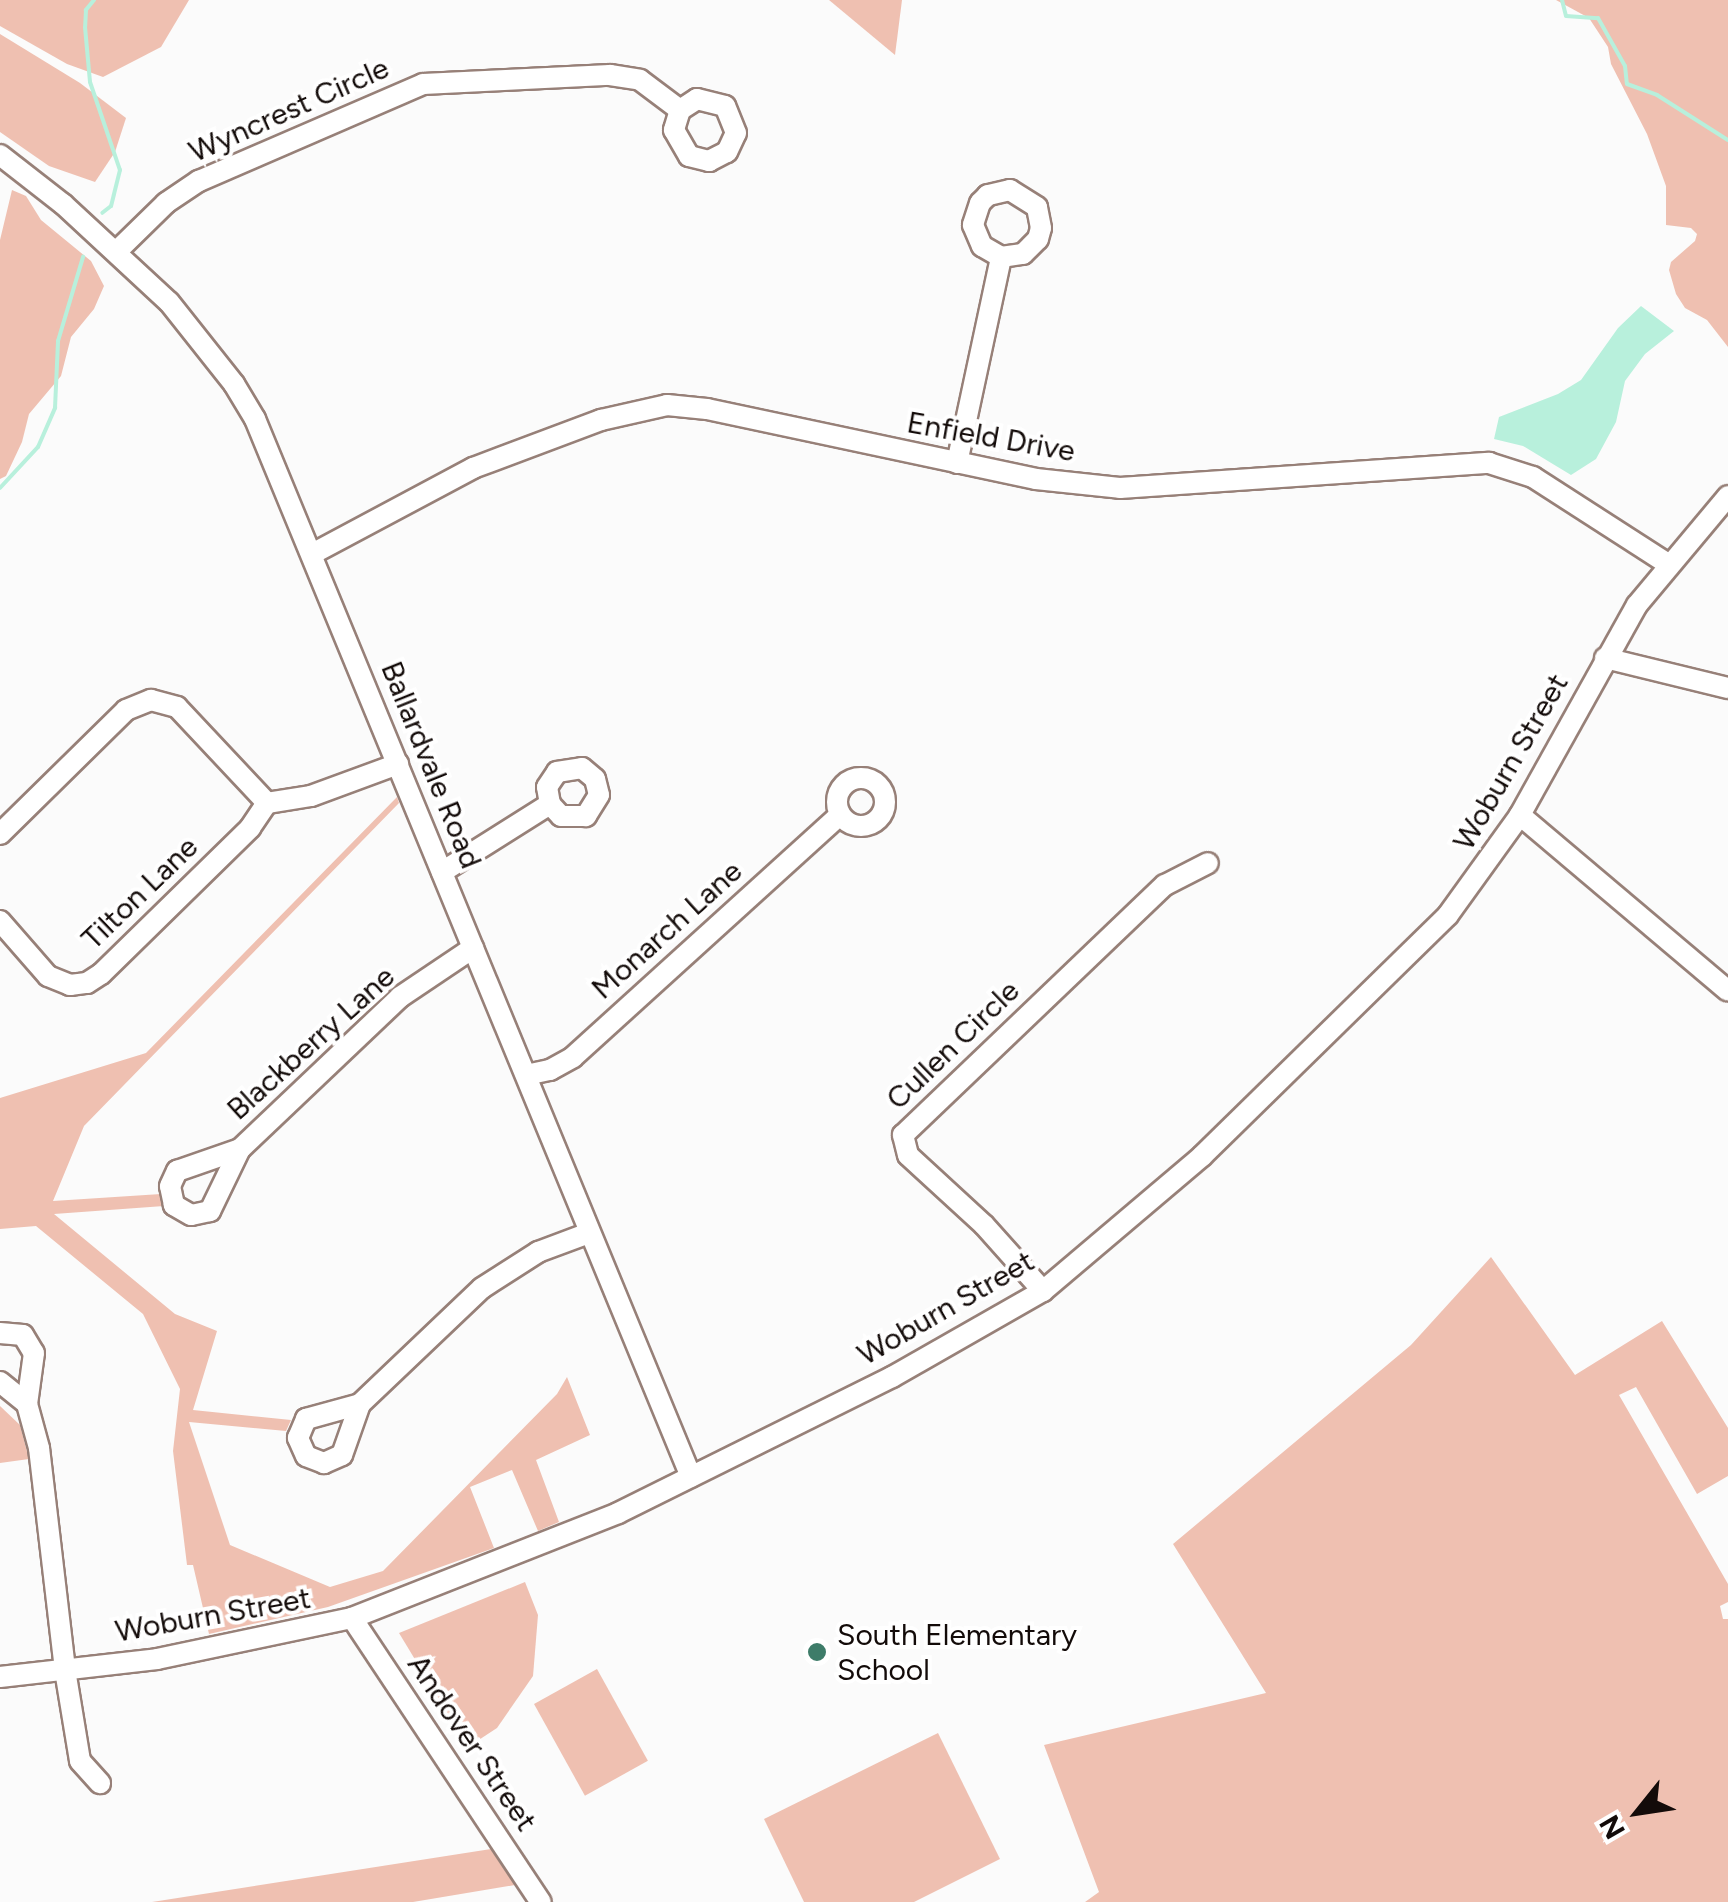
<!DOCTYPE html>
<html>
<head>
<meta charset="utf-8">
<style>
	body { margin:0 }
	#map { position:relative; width:1728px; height:1902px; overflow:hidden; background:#fbfbfb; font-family:Figtree,sans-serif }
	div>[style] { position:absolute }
	.green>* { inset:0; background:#efc0b1; transform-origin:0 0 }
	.water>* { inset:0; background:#b8f0dc }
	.stream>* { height:4px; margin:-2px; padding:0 2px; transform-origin:2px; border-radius:2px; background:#b8f0dc }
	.roads { filter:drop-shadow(2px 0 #978078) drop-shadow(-2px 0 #978078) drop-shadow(0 2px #978078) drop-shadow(0 -2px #978078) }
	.minor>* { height:20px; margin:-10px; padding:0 10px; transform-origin:10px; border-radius:10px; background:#fff }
	.minor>.ring { margin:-10px; padding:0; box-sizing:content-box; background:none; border:20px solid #fff; border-radius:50% }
	.dots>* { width:28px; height:28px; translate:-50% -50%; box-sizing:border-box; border:5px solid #fff; border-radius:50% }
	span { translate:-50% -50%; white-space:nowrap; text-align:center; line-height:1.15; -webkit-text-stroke:8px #fff; paint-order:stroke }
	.street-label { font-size:30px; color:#130b09 }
	.poi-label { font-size:30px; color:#130b09 }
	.left { translate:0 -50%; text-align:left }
	.north { position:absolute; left:1588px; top:1762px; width:100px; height:100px; -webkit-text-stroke:8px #fff; paint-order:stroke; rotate:240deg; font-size:28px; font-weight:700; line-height:40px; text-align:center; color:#130b09 }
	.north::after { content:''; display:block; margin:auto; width:35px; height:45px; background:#130b09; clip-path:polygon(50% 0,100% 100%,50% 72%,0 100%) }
</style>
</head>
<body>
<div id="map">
	<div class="green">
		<div style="clip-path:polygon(0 0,189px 0,161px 47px,103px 77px,67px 64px,0 26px)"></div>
		<div style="clip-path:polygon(829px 0,902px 0,895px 55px)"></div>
		<div style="clip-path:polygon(1556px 0,1728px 0,1728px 347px,1707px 320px,1685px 308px,1676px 294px,1669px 270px,1671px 262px,1695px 241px,1697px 234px,1691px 228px,1666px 225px,1666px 186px,1647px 134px,1611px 64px,1608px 47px,1589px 18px)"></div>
		<div style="clip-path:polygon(0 34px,80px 83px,126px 118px,115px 152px,95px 182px,49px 166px,0 132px)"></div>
		<div style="clip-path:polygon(12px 190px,26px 196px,41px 220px,91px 261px,104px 286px,94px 309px,71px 337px,61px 376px,29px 414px,22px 442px,6px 476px,0 479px,0 240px)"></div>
		<div style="clip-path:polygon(397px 797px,399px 803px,84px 1126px,53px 1201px,161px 1194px,164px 1206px,54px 1214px,175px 1314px,217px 1331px,193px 1410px,291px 1420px,286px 1431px,189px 1422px,230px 1545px,330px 1587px,383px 1571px,557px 1394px,567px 1377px,590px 1435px,536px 1460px,559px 1522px,538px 1531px,512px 1470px,470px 1487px,494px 1548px,328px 1607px,209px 1634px,193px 1565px,187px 1565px,173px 1451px,180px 1389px,143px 1314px,36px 1226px,0 1229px,0 1098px,146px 1053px)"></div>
		<div style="clip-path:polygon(1491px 1257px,1575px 1375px,1662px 1321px,1728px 1428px,1728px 1476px,1697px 1494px,1636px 1387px,1619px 1395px,1728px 1584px,1728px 1602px,1720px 1606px,1723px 1619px,1728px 1619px,1728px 1902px,1085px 1902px,1099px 1892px,1044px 1745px,1266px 1693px,1173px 1544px,1411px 1345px)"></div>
		<div style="clip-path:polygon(0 1406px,20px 1425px,29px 1459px,0 1463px)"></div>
		<div style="clip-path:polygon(525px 1582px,538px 1615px,533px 1676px,497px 1728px,468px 1747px,399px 1633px)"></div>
		<div style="left:597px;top:1669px;width:105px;height:72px;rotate:61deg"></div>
		<div style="clip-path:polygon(938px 1733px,1000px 1859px,914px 1902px,804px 1902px,764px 1819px)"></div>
		<div style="clip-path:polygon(491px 1849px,515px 1885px,413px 1902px,152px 1902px)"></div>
	</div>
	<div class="water">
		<div style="clip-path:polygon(1641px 306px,1674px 331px,1645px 354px,1625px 381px,1616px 422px,1596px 459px,1571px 475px,1523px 446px,1494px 439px,1499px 417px,1558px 394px,1581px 380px,1618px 328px)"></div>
	</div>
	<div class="stream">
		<div style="left:94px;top:0;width:13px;rotate:129deg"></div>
		<div style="left:86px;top:10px;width:17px;rotate:93deg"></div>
		<div style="left:85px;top:27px;width:55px;rotate:84.8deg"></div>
		<div style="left:90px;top:82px;width:93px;rotate:71.2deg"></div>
		<div style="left:120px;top:170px;width:37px;rotate:104deg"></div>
		<div style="left:111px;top:206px;width:11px;rotate:142deg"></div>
		<div style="left:1562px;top:0;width:16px;rotate:76deg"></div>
		<div style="left:1566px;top:16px;width:32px;rotate:4deg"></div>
		<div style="left:1598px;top:18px;width:55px;rotate:60.6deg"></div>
		<div style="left:1625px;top:66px;width:18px;rotate:84deg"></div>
		<div style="left:1627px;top:84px;width:32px;rotate:20deg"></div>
		<div style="left:1657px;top:95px;width:84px;rotate:32.4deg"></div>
		<div style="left:0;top:488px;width:56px;rotate:-47.2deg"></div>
		<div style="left:38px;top:447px;width:43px;rotate:-66.4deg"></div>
		<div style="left:55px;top:408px;width:67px;rotate:-87.4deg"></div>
		<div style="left:58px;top:341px;width:88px;rotate:-73.4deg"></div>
	</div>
	<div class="roads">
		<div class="minor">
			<div style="left:0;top:155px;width:80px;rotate:37.9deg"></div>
			<div style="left:63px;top:204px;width:144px;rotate:42.8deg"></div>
			<div style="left:169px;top:302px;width:105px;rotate:51.6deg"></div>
			<div style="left:234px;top:384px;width:41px;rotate:59deg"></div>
			<div style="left:255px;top:419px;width:1144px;rotate:67.6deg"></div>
			<div style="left:116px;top:252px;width:70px;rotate:-44.4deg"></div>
			<div style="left:166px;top:203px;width:40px;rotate:-34deg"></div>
			<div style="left:199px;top:181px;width:244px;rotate:-23.4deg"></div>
			<div style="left:423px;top:84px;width:187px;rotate:-2.8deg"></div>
			<div style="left:610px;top:75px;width:30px;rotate:9deg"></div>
			<div style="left:640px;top:80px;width:50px;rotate:36.9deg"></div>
			<div style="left:680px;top:110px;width:21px;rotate:107deg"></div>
			<div style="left:674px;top:130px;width:30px;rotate:60deg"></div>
			<div style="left:689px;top:156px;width:21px;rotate:14deg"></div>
			<div style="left:709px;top:161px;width:20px;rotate:-27deg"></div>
			<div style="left:727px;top:152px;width:21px;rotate:-65deg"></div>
			<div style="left:736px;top:133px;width:29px;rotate:-112deg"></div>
			<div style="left:725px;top:106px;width:29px;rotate:-166deg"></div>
			<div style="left:697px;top:99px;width:20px;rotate:147deg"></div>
			<div style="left:957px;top:463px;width:211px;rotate:-77.9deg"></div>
			<div style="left:1001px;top:257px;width:22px;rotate:-8deg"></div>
			<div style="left:1023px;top:254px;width:21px;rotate:-45deg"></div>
			<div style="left:1038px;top:239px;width:11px;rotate:-75deg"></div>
			<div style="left:1041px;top:228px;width:21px;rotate:-101deg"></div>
			<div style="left:1037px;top:207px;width:32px;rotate:-148deg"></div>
			<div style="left:1010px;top:190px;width:23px;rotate:167deg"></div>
			<div style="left:988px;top:195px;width:11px;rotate:135deg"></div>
			<div style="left:980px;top:203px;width:23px;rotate:108deg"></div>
			<div style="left:973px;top:225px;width:23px;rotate:67deg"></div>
			<div style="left:982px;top:246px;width:22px;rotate:30deg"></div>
			<div style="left:312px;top:554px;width:183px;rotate:-28.1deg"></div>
			<div style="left:473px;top:468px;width:137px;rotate:-20.6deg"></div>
			<div style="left:601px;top:420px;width:68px;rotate:-12.8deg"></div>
			<div style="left:667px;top:405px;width:40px;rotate:5.7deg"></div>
			<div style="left:707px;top:409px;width:336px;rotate:12deg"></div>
			<div style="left:1036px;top:479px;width:84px;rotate:6.1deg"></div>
			<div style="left:1120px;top:488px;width:370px;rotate:-3.9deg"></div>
			<div style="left:1489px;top:463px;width:46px;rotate:17.7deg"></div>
			<div style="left:1533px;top:477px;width:161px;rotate:32.8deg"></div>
			<div style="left:1605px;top:658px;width:127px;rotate:13.7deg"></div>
			<div class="ring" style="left:837px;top:778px;width:28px;height:28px"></div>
			<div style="left:267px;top:803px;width:45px;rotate:-9deg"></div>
			<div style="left:311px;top:796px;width:93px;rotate:-20.2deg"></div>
			<div style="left:1520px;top:815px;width:272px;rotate:40.2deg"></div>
			<div style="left:0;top:834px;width:177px;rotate:-44.5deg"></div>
			<div style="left:126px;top:710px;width:27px;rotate:-22deg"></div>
			<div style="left:151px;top:700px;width:27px;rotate:15deg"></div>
			<div style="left:177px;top:707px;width:132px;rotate:46.8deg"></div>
			<div style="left:442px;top:872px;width:128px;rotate:-32.2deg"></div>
			<div style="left:550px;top:804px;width:17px;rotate:-100deg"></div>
			<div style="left:547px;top:787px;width:18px;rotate:-56deg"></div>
			<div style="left:557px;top:772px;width:25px;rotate:-9deg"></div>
			<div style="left:582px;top:768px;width:17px;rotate:40deg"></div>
			<div style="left:595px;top:779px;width:16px;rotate:76deg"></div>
			<div style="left:599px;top:795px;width:25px;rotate:122deg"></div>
			<div style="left:586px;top:816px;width:25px;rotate:180deg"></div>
			<div style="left:561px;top:816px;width:16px;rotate:-133deg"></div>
			<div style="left:0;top:921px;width:73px;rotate:48.9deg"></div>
			<div style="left:48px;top:976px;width:24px;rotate:22deg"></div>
			<div style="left:70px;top:985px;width:17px;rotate:-7deg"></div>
			<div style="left:87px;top:983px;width:17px;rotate:-33deg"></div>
			<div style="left:101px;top:974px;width:209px;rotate:-44.4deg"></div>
			<div style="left:250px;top:828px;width:30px;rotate:-56deg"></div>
			<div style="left:526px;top:1075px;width:25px;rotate:-12deg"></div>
			<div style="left:550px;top:1070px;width:26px;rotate:-29deg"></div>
			<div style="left:573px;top:1057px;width:360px;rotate:-42.2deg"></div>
			<div style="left:240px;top:1149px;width:69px;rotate:115.8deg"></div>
			<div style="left:210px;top:1211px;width:19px;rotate:168deg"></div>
			<div style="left:191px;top:1215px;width:20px;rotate:-150deg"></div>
			<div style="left:174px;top:1205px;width:19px;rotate:-102deg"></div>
			<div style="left:170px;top:1186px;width:17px;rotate:-65deg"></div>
			<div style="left:177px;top:1171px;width:67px;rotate:-19.2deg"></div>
			<div style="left:240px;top:1149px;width:221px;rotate:-43.5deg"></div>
			<div style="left:400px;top:997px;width:88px;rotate:-33.9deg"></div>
			<div style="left:1043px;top:1291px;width:89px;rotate:-131.8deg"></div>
			<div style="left:984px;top:1225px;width:103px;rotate:-137.4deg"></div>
			<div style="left:908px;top:1155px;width:21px;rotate:-104deg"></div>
			<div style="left:903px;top:1135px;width:362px;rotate:-43.7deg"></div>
			<div style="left:1165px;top:885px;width:48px;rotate:-27.1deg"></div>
			<div style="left:0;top:1333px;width:23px;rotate:5deg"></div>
			<div style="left:23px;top:1335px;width:21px;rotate:59deg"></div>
			<div style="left:34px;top:1353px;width:51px;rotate:97.8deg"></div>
			<div style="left:27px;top:1404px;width:46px;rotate:74.7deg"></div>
			<div style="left:39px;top:1448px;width:224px;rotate:83.3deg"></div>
			<div style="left:65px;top:1670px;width:92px;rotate:80.6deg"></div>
			<div style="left:80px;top:1761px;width:30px;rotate:48deg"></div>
			<div style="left:0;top:1382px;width:35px;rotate:39deg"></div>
			<div style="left:360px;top:1404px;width:54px;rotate:109.4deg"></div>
			<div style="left:342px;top:1455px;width:20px;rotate:156deg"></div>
			<div style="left:324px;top:1463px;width:19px;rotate:-159deg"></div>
			<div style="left:306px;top:1456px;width:20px;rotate:-114deg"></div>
			<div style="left:298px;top:1438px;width:21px;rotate:-67deg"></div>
			<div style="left:306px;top:1419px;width:56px;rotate:-15.5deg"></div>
			<div style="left:360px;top:1404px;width:168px;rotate:-43.6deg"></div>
			<div style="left:482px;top:1288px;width:67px;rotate:-32.7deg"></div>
			<div style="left:538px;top:1252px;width:54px;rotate:-20.4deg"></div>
			<div style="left:352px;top:1618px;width:341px;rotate:56.4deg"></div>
			<div style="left:0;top:1677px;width:158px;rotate:-6.5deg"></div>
			<div style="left:157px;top:1659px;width:199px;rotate:-11.9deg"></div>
			<div style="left:352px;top:1618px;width:286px;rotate:-21.5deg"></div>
			<div style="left:618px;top:1513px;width:306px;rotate:-26.4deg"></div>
			<div style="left:892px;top:1377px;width:174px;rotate:-29.7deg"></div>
			<div style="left:1043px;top:1291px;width:209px;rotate:-40.3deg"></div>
			<div style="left:1202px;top:1156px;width:344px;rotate:-44.4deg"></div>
			<div style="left:1448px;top:915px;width:123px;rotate:-54.2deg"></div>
			<div style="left:1520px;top:815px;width:240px;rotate:-60.9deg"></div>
			<div style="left:1637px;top:605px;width:142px;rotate:-50.1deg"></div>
		</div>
	</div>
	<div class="dots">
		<div style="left:817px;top:1652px;background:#3e7c69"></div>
	</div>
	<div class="street-label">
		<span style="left:289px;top:110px;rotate:-24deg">Wyncrest Circle</span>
		<span style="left:991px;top:437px;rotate:10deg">Enfield Drive</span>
		<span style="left:1511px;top:762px;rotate:-60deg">Woburn Street</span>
		<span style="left:431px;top:765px;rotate:68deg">Ballardvale Road</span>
		<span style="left:140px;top:893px;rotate:-44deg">Tilton Lane</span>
		<span style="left:667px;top:930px;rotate:-42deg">Monarch Lane</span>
		<span style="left:311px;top:1043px;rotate:-42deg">Blackberry Lane</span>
		<span style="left:953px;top:1045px;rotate:-44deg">Cullen Circle</span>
		<span style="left:946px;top:1308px;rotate:-30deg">Woburn Street</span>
		<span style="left:213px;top:1615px;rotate:-10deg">Woburn Street</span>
		<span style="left:472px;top:1743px;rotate:56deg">Andover Street</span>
	</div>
	<div class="poi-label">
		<span class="left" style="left:837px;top:1652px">South Elementary<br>School</span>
	</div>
	<div class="north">N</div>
</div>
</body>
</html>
